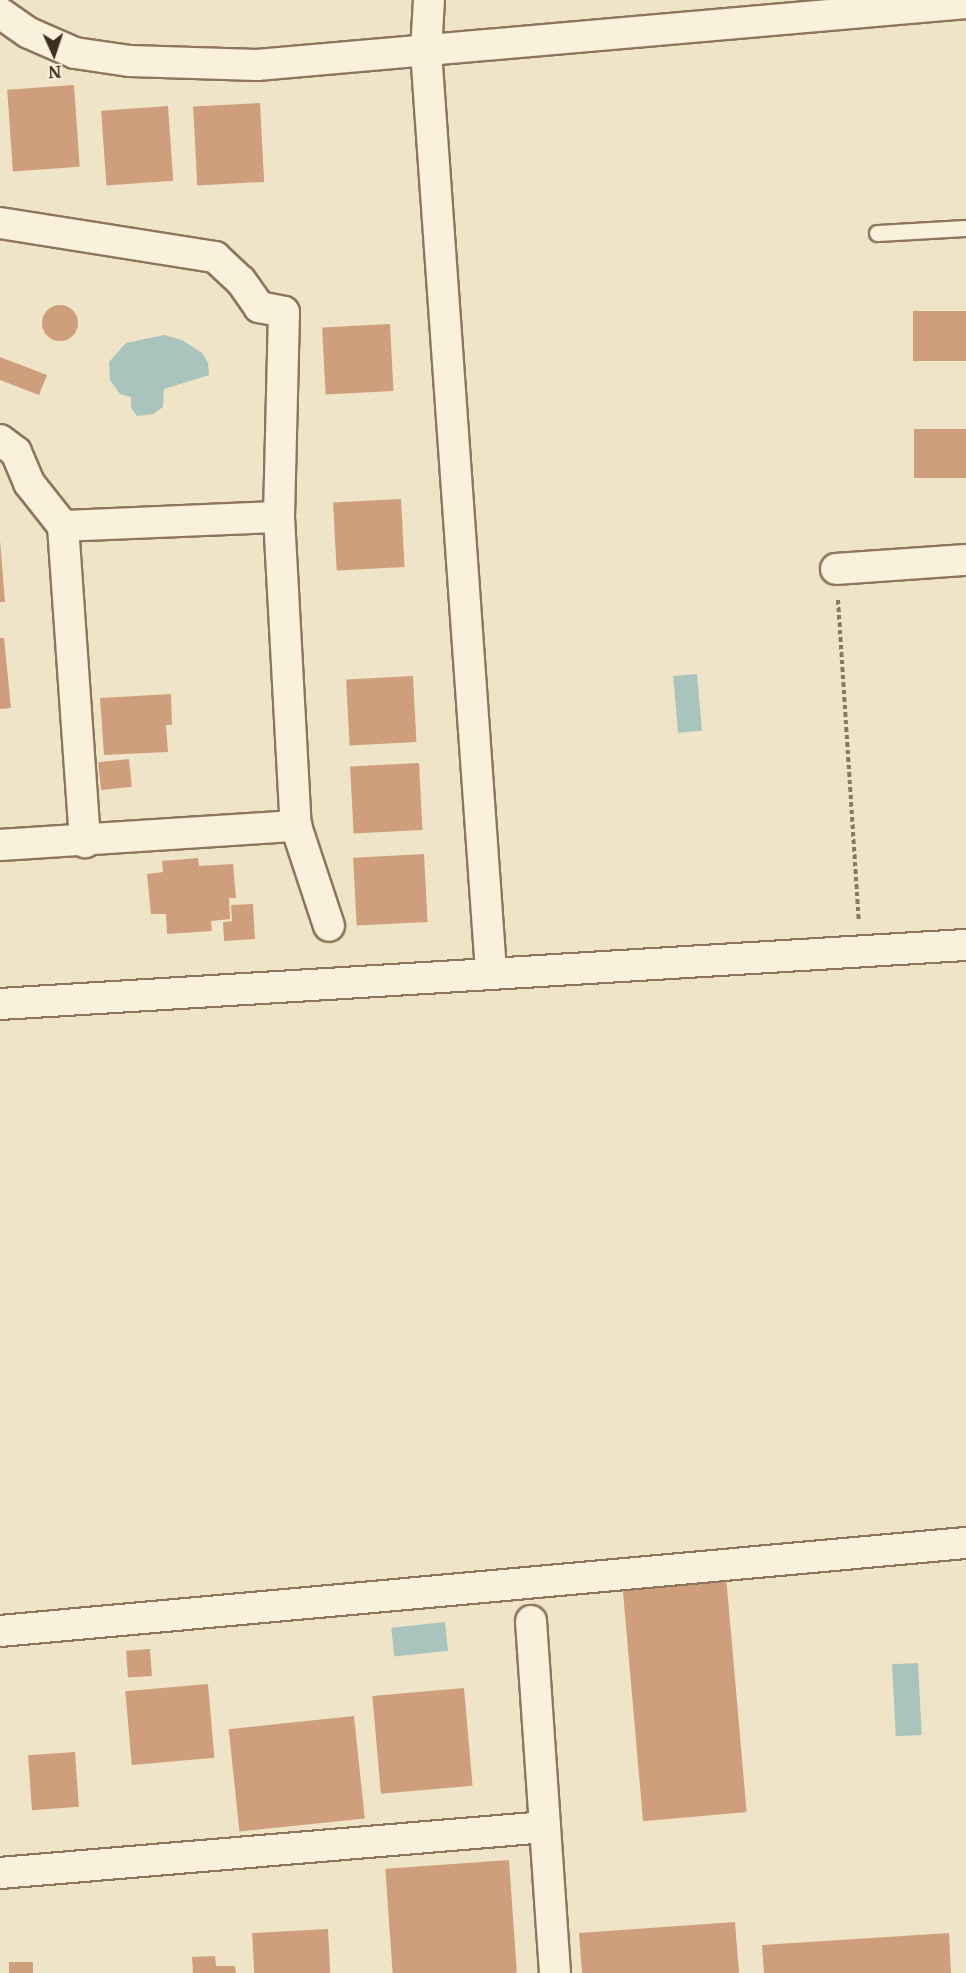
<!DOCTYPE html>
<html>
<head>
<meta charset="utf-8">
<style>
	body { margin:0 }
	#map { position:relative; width:966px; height:1973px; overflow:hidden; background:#f0e4c8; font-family:Merriweather,serif }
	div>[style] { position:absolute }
	.water>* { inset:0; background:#a9c4bc; transform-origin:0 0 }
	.building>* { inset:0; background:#cf9f7d; transform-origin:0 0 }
	.round { border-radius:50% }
	.path>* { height:4px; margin-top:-2px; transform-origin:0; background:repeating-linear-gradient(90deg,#8d765c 0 4.5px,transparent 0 7.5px) }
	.roads { filter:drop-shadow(2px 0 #8d765c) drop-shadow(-2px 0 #8d765c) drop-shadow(0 2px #8d765c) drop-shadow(0 -2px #8d765c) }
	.service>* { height:15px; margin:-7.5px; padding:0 7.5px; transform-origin:7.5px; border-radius:7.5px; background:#faf1dc }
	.minor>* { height:30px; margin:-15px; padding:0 15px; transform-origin:15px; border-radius:15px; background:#faf1dc }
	span { translate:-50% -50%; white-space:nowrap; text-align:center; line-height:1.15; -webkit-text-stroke:5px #f7eed8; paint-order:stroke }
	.north { position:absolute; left:24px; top:24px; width:60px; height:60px; -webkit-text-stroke:4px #f7eed8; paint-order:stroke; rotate:177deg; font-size:16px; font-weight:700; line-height:24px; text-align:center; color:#3d2e20 }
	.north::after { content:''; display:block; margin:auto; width:21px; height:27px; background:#3d2e20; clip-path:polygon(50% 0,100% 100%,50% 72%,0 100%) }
</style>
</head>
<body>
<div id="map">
	<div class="water">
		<div style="clip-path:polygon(164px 335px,182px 340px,202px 353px,208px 363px,209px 375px,164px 389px,163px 407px,153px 414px,137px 416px,131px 408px,131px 397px,120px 394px,110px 380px,109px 362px,126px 343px)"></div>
		<div style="left:697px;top:674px;width:57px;height:24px;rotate:85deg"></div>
		<div style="left:445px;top:1622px;width:29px;height:54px;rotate:84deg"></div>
		<div style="left:918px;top:1663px;width:72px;height:26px;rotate:87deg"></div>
	</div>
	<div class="building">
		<div style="left:74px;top:85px;width:82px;height:67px;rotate:86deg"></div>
		<div style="left:260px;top:103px;width:79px;height:67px;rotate:87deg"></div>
		<div style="left:168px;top:106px;width:75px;height:67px;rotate:86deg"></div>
		<div class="round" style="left:42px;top:305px;width:36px;height:36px"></div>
		<div style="left:966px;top:311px;width:50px;height:53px;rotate:90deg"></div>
		<div style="left:390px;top:324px;width:67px;height:68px;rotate:87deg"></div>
		<div style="clip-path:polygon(0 357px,47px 375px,39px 395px,0 380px)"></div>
		<div style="left:966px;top:429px;width:49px;height:52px;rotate:90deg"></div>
		<div style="left:401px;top:499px;width:68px;height:68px;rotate:87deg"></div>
		<div style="clip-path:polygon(0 540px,5px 602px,0 602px)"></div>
		<div style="clip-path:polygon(0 638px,4px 638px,11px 708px,0 709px)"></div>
		<div style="left:413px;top:676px;width:66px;height:67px;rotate:87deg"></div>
		<div style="clip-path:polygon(171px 694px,172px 725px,166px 725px,168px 752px,104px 755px,100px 698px)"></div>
		<div style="left:129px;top:759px;width:28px;height:31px;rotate:84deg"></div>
		<div style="left:419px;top:763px;width:67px;height:69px;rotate:87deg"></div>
		<div style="left:424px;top:854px;width:68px;height:71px;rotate:87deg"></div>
		<div style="clip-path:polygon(198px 858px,199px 866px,233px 864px,236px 898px,229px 898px,230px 919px,211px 921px,212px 931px,167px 934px,166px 914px,151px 914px,147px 874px,163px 872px,162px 861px)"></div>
		<div style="clip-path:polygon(253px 904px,255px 939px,224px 941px,223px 922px,232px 921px,231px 905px)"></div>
		<div style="left:726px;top:1576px;width:237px;height:104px;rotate:85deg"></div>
		<div style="left:150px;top:1649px;width:27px;height:24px;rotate:86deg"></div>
		<div style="left:208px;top:1684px;width:74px;height:83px;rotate:85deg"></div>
		<div style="left:464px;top:1688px;width:98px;height:92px;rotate:85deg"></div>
		<div style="left:354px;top:1716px;width:103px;height:126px;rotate:84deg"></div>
		<div style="left:75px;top:1752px;width:55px;height:47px;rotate:86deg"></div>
		<div style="left:509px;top:1860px;width:113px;height:124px;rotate:86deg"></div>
		<div style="clip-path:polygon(735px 1922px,739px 1973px,582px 1973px,579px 1933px)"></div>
		<div style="left:328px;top:1929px;width:44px;height:76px;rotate:87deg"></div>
		<div style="clip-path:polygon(949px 1933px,951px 1973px,764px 1973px,762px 1945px)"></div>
		<div style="clip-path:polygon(215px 1956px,216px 1966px,235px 1966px,236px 1973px,193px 1973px,192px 1957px)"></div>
		<div style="left:9px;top:1962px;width:24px;height:11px"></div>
	</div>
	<div class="path">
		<div style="left:838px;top:600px;width:322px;rotate:86.3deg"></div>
	</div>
	<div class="roads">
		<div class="service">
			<div style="left:877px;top:233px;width:89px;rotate:-3.2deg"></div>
		</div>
		<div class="minor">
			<div style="left:429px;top:0;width:51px;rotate:93.4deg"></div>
			<div style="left:426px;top:51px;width:923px;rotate:85.96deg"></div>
			<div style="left:0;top:13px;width:35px;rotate:35deg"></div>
			<div style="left:29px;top:33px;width:50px;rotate:23.5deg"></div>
			<div style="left:75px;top:53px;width:56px;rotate:8.3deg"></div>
			<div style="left:130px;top:61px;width:127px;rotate:1.8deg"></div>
			<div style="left:257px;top:65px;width:712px;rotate:-5deg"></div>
			<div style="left:0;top:223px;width:218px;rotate:9deg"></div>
			<div style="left:215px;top:257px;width:35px;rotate:43deg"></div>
			<div style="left:241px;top:281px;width:32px;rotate:55deg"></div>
			<div style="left:259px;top:307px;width:25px;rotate:11deg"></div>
			<div style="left:284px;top:312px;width:205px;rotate:91.4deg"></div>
			<div style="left:279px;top:517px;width:309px;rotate:86.9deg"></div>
			<div style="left:296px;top:826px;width:105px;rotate:71.7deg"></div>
			<div style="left:0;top:440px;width:20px;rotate:37deg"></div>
			<div style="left:16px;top:452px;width:34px;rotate:67deg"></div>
			<div style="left:29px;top:483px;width:55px;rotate:51.7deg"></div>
			<div style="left:63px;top:526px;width:317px;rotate:86deg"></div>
			<div style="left:63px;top:526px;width:216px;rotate:-2.4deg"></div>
			<div style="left:836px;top:569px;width:130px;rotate:-4deg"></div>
			<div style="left:0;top:845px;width:297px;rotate:-3.7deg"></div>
			<div style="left:0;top:1004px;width:968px;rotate:-3.5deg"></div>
			<div style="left:531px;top:1621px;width:353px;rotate:86.1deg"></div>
			<div style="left:0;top:1631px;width:970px;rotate:-5.21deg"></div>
			<div style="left:0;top:1873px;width:547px;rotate:-4.82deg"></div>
		</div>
	</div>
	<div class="north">N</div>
</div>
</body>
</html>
